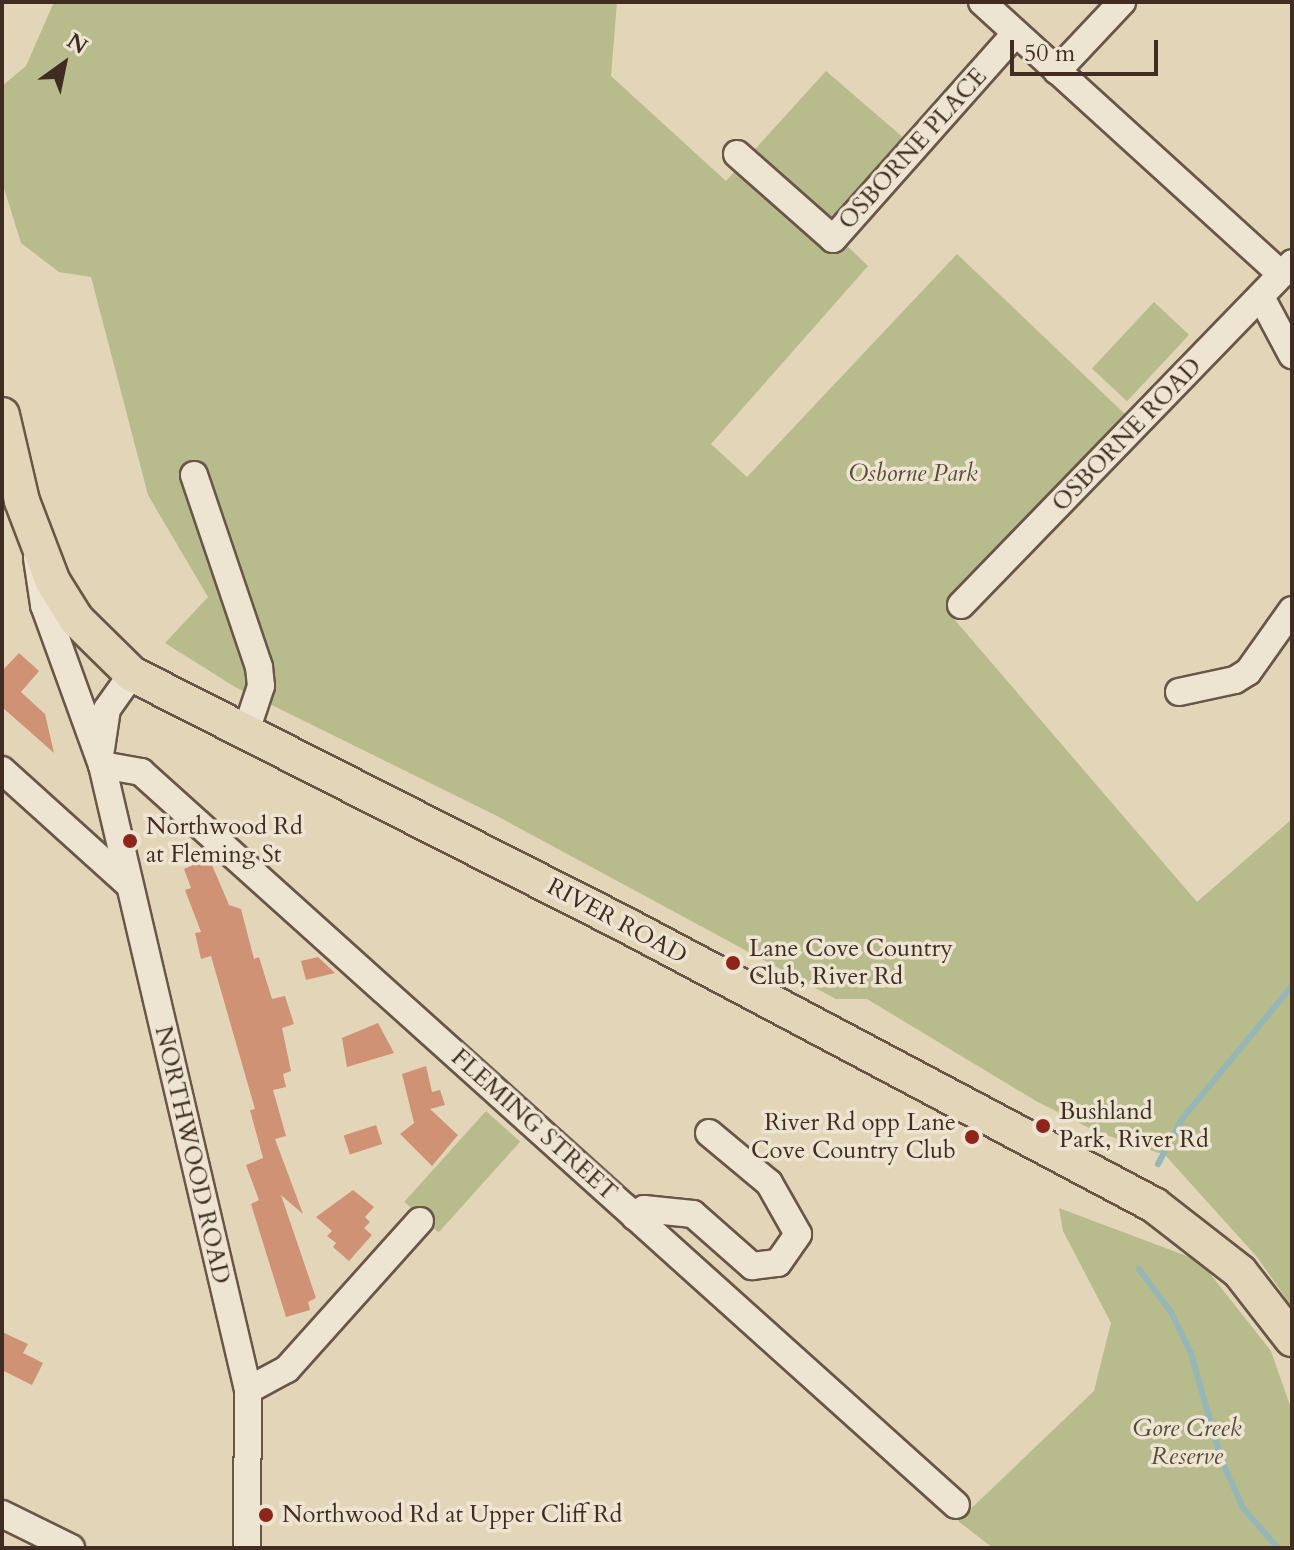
<!DOCTYPE html>
<html>
<head>
<meta charset="utf-8">
<style>
	body { margin:0 }
	#map { position:relative; width:1294px; height:1550px; overflow:hidden; background:#e3d5b8; font-family:Cardo,serif }
	div>[style] { position:absolute }
	.green>* { inset:0; background:#b8bc8c; transform-origin:0 0 }
	.stream>* { height:6px; margin:-3px; padding:0 3px; transform-origin:3px; border-radius:3px; background:#96b7b6 }
	.building>* { inset:0; background:#cf9275; transform-origin:0 0 }
	.roads { filter:drop-shadow(2px 0 #695648) drop-shadow(-2px 0 #695648) drop-shadow(0 2px #695648) drop-shadow(0 -2px #695648) }
	.minor>* { height:26px; margin:-13px; padding:0 13px; transform-origin:13px; border-radius:13px; background:#ede4d1 }
	.major>* { height:34px; margin:-17px; padding:0 17px; transform-origin:17px; border-radius:17px; background:#e3d5b8 }
	.dots>* { width:22px; height:22px; translate:-50% -50%; box-sizing:border-box; border:4px solid #ede4d1; border-radius:50% }
	span { translate:-50% -50%; white-space:nowrap; text-align:center; line-height:1.15; -webkit-text-stroke:7px #ede4d1; paint-order:stroke }
	.street-label { font-size:24px; color:#402c23 }
	.park-label { font-size:24px; color:#584938; font-style:italic }
	.poi-label { font-size:24px; color:#402c23 }
	.left { translate:0 -50%; text-align:left }
	.right { translate:-100% -50%; text-align:right }
	.frame { position:absolute; inset:0; border:4px solid #402c23; pointer-events:none }
	.north { position:absolute; left:24px; top:24px; width:80px; height:80px; -webkit-text-stroke:6px #ede4d1; paint-order:stroke; rotate:33deg; font-size:22px; font-weight:700; line-height:32px; text-align:center; color:#402c23 }
	.north::after { content:''; display:block; margin:auto; width:28px; height:36px; background:#402c23; clip-path:polygon(50% 0,100% 100%,50% 72%,0 100%) }
	.scale { position:absolute; left:1010px; top:40px; width:148px; height:36px; box-sizing:border-box; border:4px solid #402c23; border-top:0; padding-left:10px; font-size:24px; line-height:28px; white-space:nowrap; color:#402c23; -webkit-text-stroke:6px #ede4d1; paint-order:stroke }
</style>
</head>
<body>
<div id="map">
	<div class="green">
		<div style="clip-path:polygon(54px 2px,617px 2px,611px 76px,726px 181px,826px 71px,906px 140px,841px 240px,868px 266px,711px 444px,747px 477px,957px 254px,1126px 415px,948px 612px,1197px 902px,1292px 819px,1292px 1307px,1257px 1257px,1165px 1155px,1097px 1132px,1036px 1101px,867px 999px,836px 999px,497px 816px,235px 687px,165px 643px,208px 597px,148px 495px,91px 277px,59px 272px,21px 243px,2px 182px,2px 86px,26px 66px)"></div>
		<div style="left:1154px;top:302px;width:48px;height:91px;rotate:43deg"></div>
		<div style="left:486px;top:1111px;width:46px;height:122px;rotate:42deg"></div>
		<div style="clip-path:polygon(1059px 1208px,1200px 1261px,1271px 1351px,1292px 1411px,1292px 1548px,993px 1548px,958px 1521px,1094px 1391px,1111px 1323px,1063px 1231px)"></div>
	</div>
	<div class="stream">
		<div style="left:1158px;top:1164px;width:51px;rotate:-61.9deg"></div>
		<div style="left:1182px;top:1119px;width:173px;rotate:-50.4deg"></div>
		<div style="left:1139px;top:1269px;width:54px;rotate:53.3deg"></div>
		<div style="left:1171px;top:1312px;width:46px;rotate:64deg"></div>
		<div style="left:1191px;top:1353px;width:110px;rotate:74.2deg"></div>
		<div style="left:1221px;top:1459px;width:54px;rotate:65.8deg"></div>
		<div style="left:1243px;top:1508px;width:53px;rotate:48.8deg"></div>
	</div>
	<div class="building">
		<div style="clip-path:polygon(19px 653px,39px 671px,21px 692px,45px 714px,54px 753px,2px 707px,2px 671px)"></div>
		<div style="clip-path:polygon(209px 858px,229px 905px,241px 909px,254px 959px,259px 957px,272px 999px,285px 996px,294px 1024px,282px 1028px,291px 1071px,283px 1074px,286px 1087px,273px 1090px,286px 1136px,275px 1139px,303px 1214px,281px 1195px,316px 1298px,308px 1302px,310px 1310px,286px 1317px,251px 1204px,259px 1200px,246px 1165px,263px 1158px,250px 1110px,255px 1109px,211px 956px,201px 959px,195px 933px,201px 932px,185px 890px,191px 888px,184px 869px)"></div>
		<div style="clip-path:polygon(318px 957px,335px 973px,306px 980px,301px 961px)"></div>
		<div style="clip-path:polygon(378px 1023px,394px 1053px,347px 1067px,342px 1038px)"></div>
		<div style="clip-path:polygon(426px 1066px,432px 1092px,440px 1090px,445px 1105px,430px 1109px,458px 1135px,432px 1166px,400px 1134px,414px 1123px,402px 1074px)"></div>
		<div style="left:376px;top:1125px;width:20px;height:34px;rotate:72deg"></div>
		<div style="clip-path:polygon(353px 1190px,374px 1207px,365px 1217px,370px 1222px,364px 1228px,372px 1235px,349px 1261px,333px 1247px,336px 1243px,327px 1236px,332px 1231px,316px 1217px)"></div>
		<div style="clip-path:polygon(2px 1332px,28px 1344px,23px 1353px,43px 1363px,32px 1385px,2px 1370px)"></div>
	</div>
	<div class="roads">
		<div class="minor">
			<div style="left:982px;top:2px;width:404px;rotate:42.3deg"></div>
			<div style="left:1057px;top:71px;width:95px;rotate:-46.7deg"></div>
			<div style="left:737px;top:154px;width:128px;rotate:41.5deg"></div>
			<div style="left:833px;top:239px;width:274px;rotate:-48.4deg"></div>
			<div style="left:1261px;top:297px;width:66px;rotate:61.9deg"></div>
			<div style="left:194px;top:475px;width:203px;rotate:71.3deg"></div>
			<div style="left:259px;top:667px;width:19px;rotate:84deg"></div>
			<div style="left:261px;top:686px;width:47px;rotate:108.4deg"></div>
			<div style="left:37px;top:558px;width:48px;rotate:81.5deg"></div>
			<div style="left:44px;top:605px;width:170px;rotate:70.1deg"></div>
			<div style="left:102px;top:765px;width:642px;rotate:76.85deg"></div>
			<div style="left:248px;top:1390px;width:158px;rotate:90.4deg"></div>
			<div style="left:961px;top:605px;width:476px;rotate:-45.9deg"></div>
			<div style="left:1179px;top:692px;width:57px;rotate:-12.1deg"></div>
			<div style="left:1235px;top:680px;width:15px;rotate:-32deg"></div>
			<div style="left:1248px;top:672px;width:76px;rotate:-54.6deg"></div>
			<div style="left:101px;top:749px;width:40px;rotate:-81.5deg"></div>
			<div style="left:107px;top:709px;width:43px;rotate:-54.5deg"></div>
			<div style="left:102px;top:765px;width:40px;rotate:10deg"></div>
			<div style="left:141px;top:772px;width:1096px;rotate:41.97deg"></div>
			<div style="left:2px;top:770px;width:167px;rotate:42.1deg"></div>
			<div style="left:635px;top:1217px;width:12px;rotate:-42deg"></div>
			<div style="left:644px;top:1209px;width:49px;rotate:5.8deg"></div>
			<div style="left:693px;top:1214px;width:79px;rotate:41.4deg"></div>
			<div style="left:752px;top:1266px;width:26px;rotate:-7deg"></div>
			<div style="left:778px;top:1263px;width:35px;rotate:-55deg"></div>
			<div style="left:798px;top:1234px;width:59px;rotate:-119.6deg"></div>
			<div style="left:769px;top:1183px;width:78px;rotate:-140.2deg"></div>
			<div style="left:248px;top:1390px;width:44px;rotate:-28.3deg"></div>
			<div style="left:287px;top:1369px;width:199px;rotate:-48.1deg"></div>
			<div style="left:2px;top:1514px;width:77px;rotate:26.2deg"></div>
		</div>
		<div class="major">
			<div style="left:2px;top:415px;width:88px;rotate:76.9deg"></div>
			<div style="left:22px;top:501px;width:87px;rotate:69.1deg"></div>
			<div style="left:53px;top:582px;width:44px;rotate:58.1deg"></div>
			<div style="left:76px;top:619px;width:78px;rotate:44.5deg"></div>
			<div style="left:132px;top:674px;width:554px;rotate:26.93deg"></div>
			<div style="left:626px;top:925px;width:598px;rotate:27.94deg"></div>
			<div style="left:1154px;top:1205px;width:109px;rotate:37.9deg"></div>
			<div style="left:1240px;top:1272px;width:85px;rotate:52.2deg"></div>
		</div>
	</div>
	<div class="dots">
		<div style="left:130px;top:841px;background:#8f2418"></div>
		<div style="left:733px;top:963px;background:#8f2418"></div>
		<div style="left:1043px;top:1126px;background:#8f2418"></div>
		<div style="left:972px;top:1137px;background:#8f2418"></div>
		<div style="left:266px;top:1515px;background:#8f2418"></div>
	</div>
	<div class="street-label">
		<span style="left:913px;top:149px;rotate:-48deg">OSBORNE PLACE</span>
		<span style="left:1127px;top:435px;rotate:-46deg">OSBORNE ROAD</span>
		<span style="left:617px;top:921px;rotate:28deg">RIVER ROAD</span>
		<span style="left:534px;top:1125px;rotate:42deg">FLEMING STREET</span>
		<span style="left:192px;top:1155px;rotate:77deg">NORTHWOOD ROAD</span>
	</div>
	<div class="park-label">
		<span style="left:913px;top:474px">Osborne Park</span>
		<span style="left:1187px;top:1443px">Gore Creek<br>Reserve</span>
	</div>
	<div class="poi-label">
		<span class="left" style="left:146px;top:841px">Northwood Rd<br>at Fleming St</span>
		<span class="left" style="left:749px;top:963px">Lane Cove Country<br>Club, River Rd</span>
		<span class="left" style="left:1059px;top:1126px">Bushland<br>Park, River Rd</span>
		<span class="right" style="left:956px;top:1137px">River Rd opp Lane<br>Cove Country Club</span>
		<span class="left" style="left:282px;top:1515px">Northwood Rd at Upper Cliff Rd</span>
	</div>
	<div class="frame"></div>
	<div class="north">N</div>
	<div class="scale">50 m</div>
</div>
</body>
</html>
